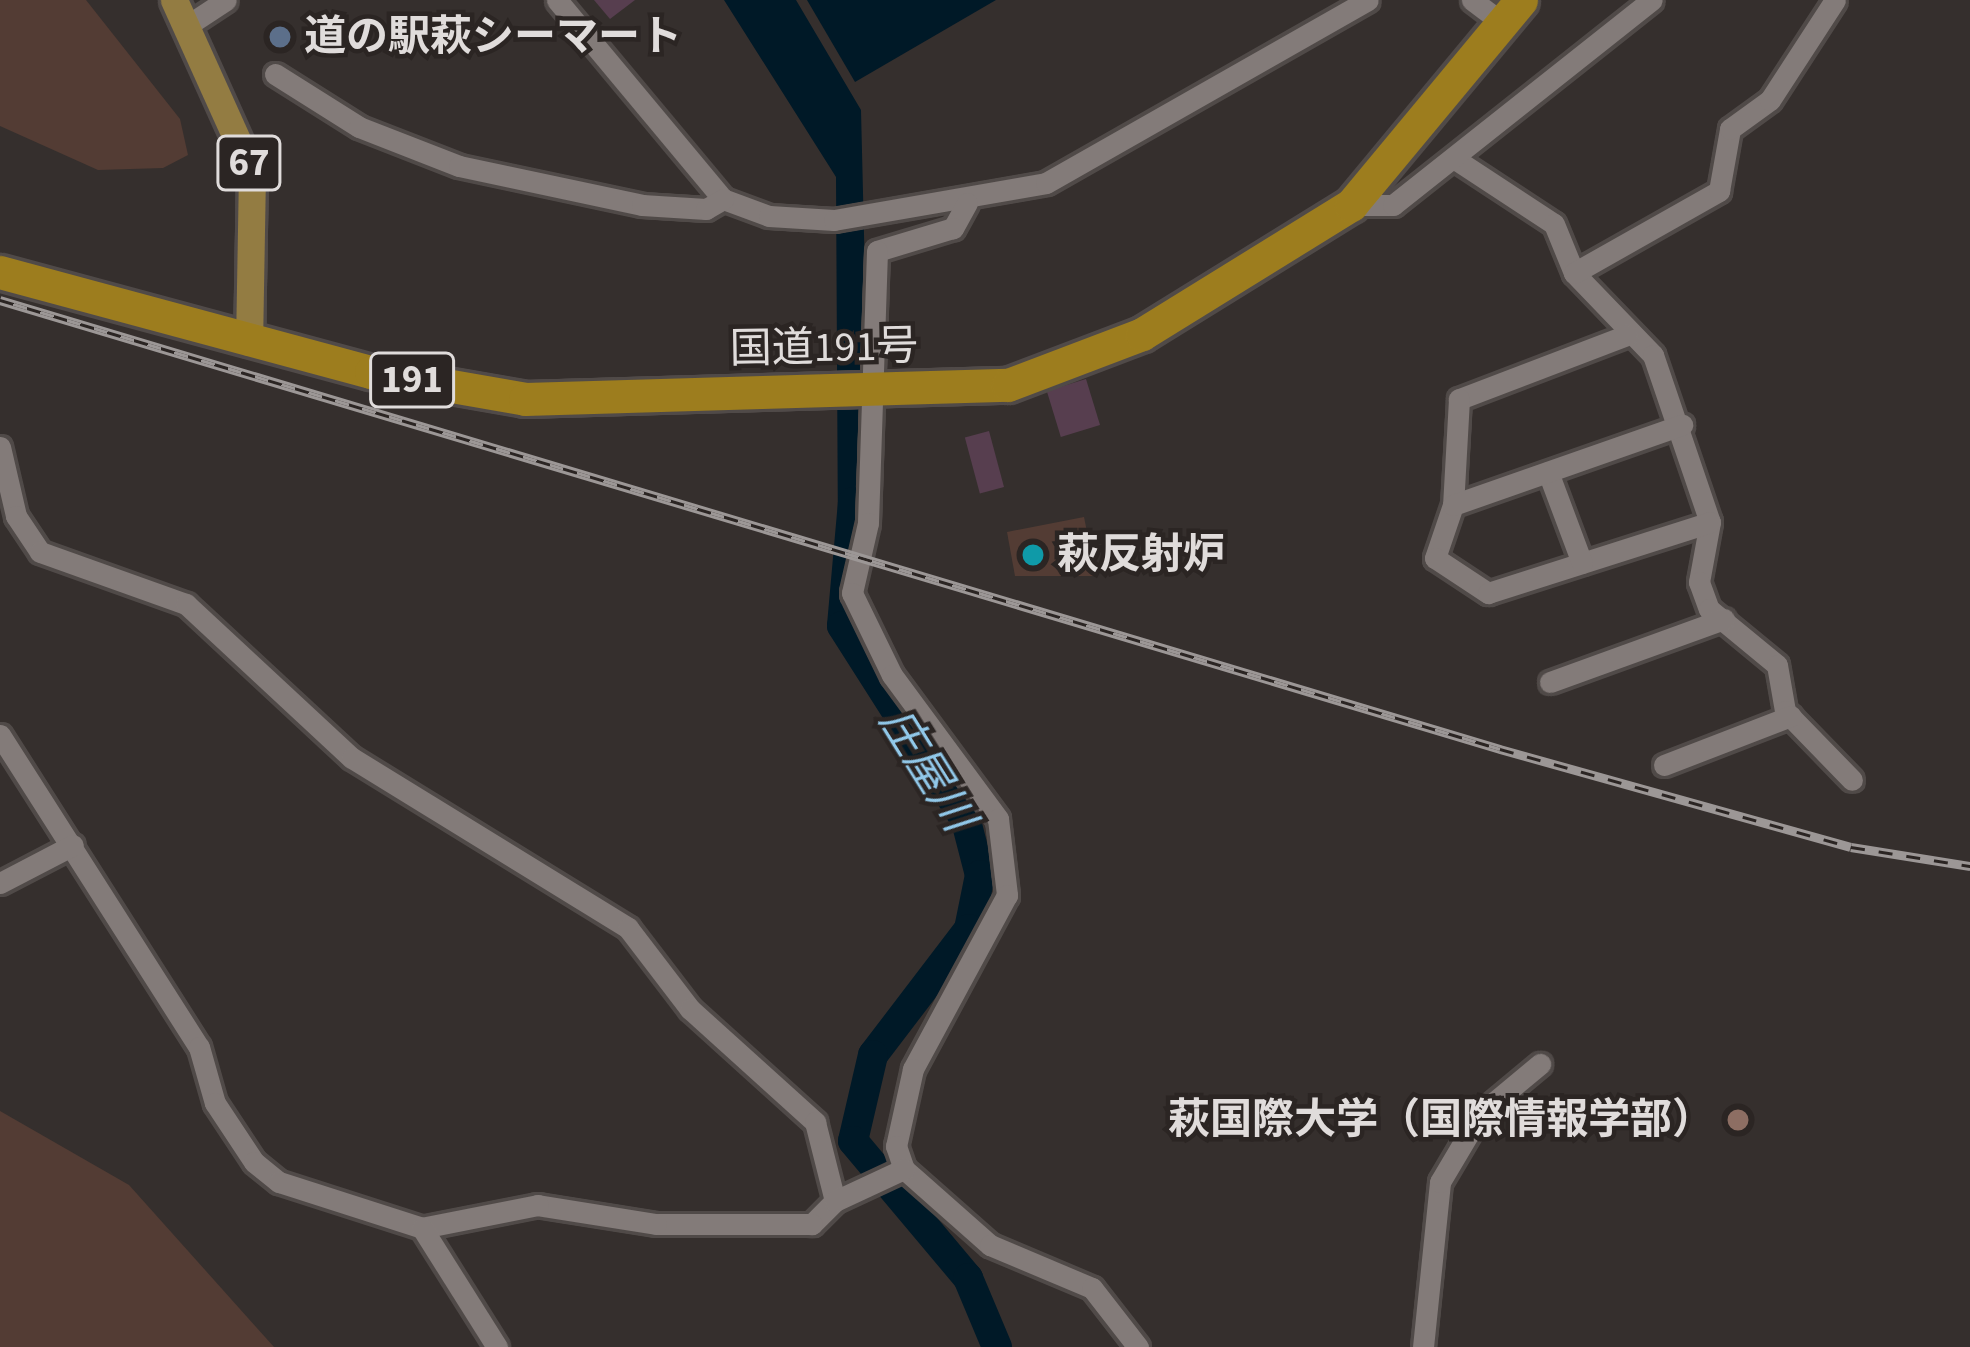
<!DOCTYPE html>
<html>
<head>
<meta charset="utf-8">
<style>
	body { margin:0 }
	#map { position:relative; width:1970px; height:1347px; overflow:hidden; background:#352f2d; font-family:"Source Sans 3","Noto Sans JP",sans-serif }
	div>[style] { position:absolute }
	.green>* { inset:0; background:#533c34 }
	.water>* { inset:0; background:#001927 }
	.river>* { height:30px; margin:-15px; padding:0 15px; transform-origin:15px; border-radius:15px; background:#001927 }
	.building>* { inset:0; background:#573e4f; transform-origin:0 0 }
	.roads { filter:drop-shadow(3px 0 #504a48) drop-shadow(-3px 0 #504a48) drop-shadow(0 3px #504a48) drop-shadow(0 -3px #504a48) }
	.minor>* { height:21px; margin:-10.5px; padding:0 10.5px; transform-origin:10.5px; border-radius:10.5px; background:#837b79 }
	.major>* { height:27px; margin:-13.5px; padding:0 13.5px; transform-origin:13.5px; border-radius:13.5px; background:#937c42 }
	.highway>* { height:33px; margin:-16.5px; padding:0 16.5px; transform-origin:16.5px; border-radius:16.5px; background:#9d7d1e }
	.rail>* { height:9px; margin-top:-4.5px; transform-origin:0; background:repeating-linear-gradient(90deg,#2b2523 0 14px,#9c9796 0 28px); box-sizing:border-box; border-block:3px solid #9c9796 }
	.dots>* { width:33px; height:33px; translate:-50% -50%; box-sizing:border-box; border:6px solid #2b2523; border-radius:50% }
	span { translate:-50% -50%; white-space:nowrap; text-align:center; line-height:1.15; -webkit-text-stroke:9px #2b2523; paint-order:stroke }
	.shield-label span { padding:3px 9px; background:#2b2523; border:3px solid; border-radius:9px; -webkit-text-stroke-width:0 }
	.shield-label { font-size:39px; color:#e0dcdb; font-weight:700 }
	.poi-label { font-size:42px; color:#e0dcdb; font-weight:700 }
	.left { translate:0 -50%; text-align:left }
	.right { translate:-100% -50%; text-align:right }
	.street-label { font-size:42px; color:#e0dcdb }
	.water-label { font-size:45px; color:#91c8e9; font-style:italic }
</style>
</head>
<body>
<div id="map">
	<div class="green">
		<div style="clip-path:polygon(0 0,86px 0,180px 119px,188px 155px,163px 168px,98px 170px,0 126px)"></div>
		<div style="clip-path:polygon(1084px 517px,1096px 576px,1015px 576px,1007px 532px)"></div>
		<div style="clip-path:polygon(0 1111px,129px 1185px,274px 1347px,0 1347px)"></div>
	</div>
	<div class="water">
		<div style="clip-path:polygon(724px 0,796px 0,861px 110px,867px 357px,851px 542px,838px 542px,836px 177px)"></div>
		<div style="clip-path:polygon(807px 0,996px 0,855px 82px)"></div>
	</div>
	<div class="river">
		<div style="left:853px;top:502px;width:124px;rotate:95.1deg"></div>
		<div style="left:842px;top:626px;width:231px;rotate:57.5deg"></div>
		<div style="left:966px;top:821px;width:56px;rotate:75.5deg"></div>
		<div style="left:980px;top:875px;width:55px;rotate:101.5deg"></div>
		<div style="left:969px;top:929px;width:158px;rotate:127.3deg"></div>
		<div style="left:873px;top:1055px;width:88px;rotate:103.1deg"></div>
		<div style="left:853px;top:1141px;width:179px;rotate:50deg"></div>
		<div style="left:968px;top:1278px;width:75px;rotate:67.2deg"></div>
	</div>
	<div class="building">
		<div style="clip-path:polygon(594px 0,635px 0,610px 19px)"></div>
		<div style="left:1086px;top:379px;width:48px;height:41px;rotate:73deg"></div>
		<div style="left:989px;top:431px;width:58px;height:25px;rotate:75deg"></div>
	</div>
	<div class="roads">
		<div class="minor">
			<div style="left:557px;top:0;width:259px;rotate:50.2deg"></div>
			<div style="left:723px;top:199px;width:49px;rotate:20.3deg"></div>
			<div style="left:769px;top:216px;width:65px;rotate:3.5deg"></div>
			<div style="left:834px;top:220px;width:215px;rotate:-9.9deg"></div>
			<div style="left:1046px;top:183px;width:370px;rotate:-29.6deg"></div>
			<div style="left:1472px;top:0;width:39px;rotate:37deg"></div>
			<div style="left:188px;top:25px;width:45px;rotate:-33.3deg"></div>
			<div style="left:275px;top:74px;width:99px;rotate:32.2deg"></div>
			<div style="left:359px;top:127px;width:107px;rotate:21.3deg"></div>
			<div style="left:459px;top:166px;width:187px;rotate:12deg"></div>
			<div style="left:642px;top:205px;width:64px;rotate:3.6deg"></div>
			<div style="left:706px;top:209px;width:20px;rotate:-30deg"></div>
			<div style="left:1455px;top:159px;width:118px;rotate:33.3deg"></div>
			<div style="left:1554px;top:224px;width:53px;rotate:67.8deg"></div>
			<div style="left:1574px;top:273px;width:114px;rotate:46.1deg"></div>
			<div style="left:1653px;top:355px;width:176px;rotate:71.2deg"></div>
			<div style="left:1710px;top:522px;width:61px;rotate:100.4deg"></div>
			<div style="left:1699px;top:582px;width:29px;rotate:70deg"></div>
			<div style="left:1709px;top:609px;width:88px;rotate:39.5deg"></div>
			<div style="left:1777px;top:665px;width:47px;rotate:80.1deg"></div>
			<div style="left:1785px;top:711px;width:96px;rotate:45.8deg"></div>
			<div style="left:967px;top:203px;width:29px;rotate:119deg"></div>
			<div style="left:953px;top:228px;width:79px;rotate:163.2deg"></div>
			<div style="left:877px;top:251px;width:272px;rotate:91.9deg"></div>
			<div style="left:868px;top:523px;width:72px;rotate:102.9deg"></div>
			<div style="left:852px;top:593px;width:91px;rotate:64deg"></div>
			<div style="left:892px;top:675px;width:179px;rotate:53.6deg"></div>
			<div style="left:998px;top:819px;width:77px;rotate:83.2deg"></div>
			<div style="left:1007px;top:895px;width:198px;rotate:118.4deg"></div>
			<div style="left:913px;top:1069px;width:79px;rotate:102.4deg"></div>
			<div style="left:896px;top:1146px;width:24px;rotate:71deg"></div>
			<div style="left:904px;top:1169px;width:115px;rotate:41.5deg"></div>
			<div style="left:990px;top:1245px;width:111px;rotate:22.9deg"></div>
			<div style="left:1092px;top:1288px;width:75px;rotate:52.1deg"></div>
			<div style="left:1351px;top:205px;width:42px"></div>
			<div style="left:1393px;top:205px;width:330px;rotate:-38.4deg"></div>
			<div style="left:1574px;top:273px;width:167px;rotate:-29.5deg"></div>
			<div style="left:1719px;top:191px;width:63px;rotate:-79.9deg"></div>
			<div style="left:1730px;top:129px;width:49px;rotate:-35.9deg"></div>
			<div style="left:1770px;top:100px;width:119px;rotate:-57deg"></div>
			<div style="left:1627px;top:335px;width:180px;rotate:159.1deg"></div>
			<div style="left:1459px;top:399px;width:106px;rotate:93.2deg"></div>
			<div style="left:1453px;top:505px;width:56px;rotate:108.8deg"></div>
			<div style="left:1435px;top:558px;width:64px;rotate:33.4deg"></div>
			<div style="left:1488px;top:593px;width:233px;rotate:-17.7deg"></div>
			<div style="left:0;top:447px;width:71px;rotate:76.9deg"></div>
			<div style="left:16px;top:516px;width:43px;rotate:56.3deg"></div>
			<div style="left:40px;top:552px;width:155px;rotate:19.6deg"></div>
			<div style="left:186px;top:604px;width:226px;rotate:42.9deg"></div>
			<div style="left:352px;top:758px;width:324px;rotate:31.6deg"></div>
			<div style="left:628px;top:928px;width:102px;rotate:52.6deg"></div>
			<div style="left:690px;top:1009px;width:169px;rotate:42.1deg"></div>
			<div style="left:815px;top:1122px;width:81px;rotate:75.8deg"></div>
			<div style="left:835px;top:1201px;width:33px;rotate:135deg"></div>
			<div style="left:812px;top:1224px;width:156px;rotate:180deg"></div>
			<div style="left:656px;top:1224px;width:120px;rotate:-170.9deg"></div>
			<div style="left:538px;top:1205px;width:118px;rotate:168.8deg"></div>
			<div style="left:1548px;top:472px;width:97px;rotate:69.5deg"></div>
			<div style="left:1453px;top:505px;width:243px;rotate:-19.3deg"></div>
			<div style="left:1550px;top:682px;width:185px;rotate:-19.9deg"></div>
			<div style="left:0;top:735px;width:370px;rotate:57.5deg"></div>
			<div style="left:199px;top:1047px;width:58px;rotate:74.1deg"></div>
			<div style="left:215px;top:1103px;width:71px;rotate:56.5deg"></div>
			<div style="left:254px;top:1162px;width:32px;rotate:39deg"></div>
			<div style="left:279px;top:1182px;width:150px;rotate:17.8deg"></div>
			<div style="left:422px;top:1228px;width:141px;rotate:57.8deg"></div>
			<div style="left:1664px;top:765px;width:136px;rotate:-21.1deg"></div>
			<div style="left:0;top:883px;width:82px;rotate:-27.5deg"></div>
			<div style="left:835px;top:1201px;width:76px;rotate:-24.9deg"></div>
			<div style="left:1423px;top:1347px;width:166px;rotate:-84.1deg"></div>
			<div style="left:1440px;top:1182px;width:80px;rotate:-59.3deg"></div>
			<div style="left:1481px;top:1113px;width:77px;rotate:-39.7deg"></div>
		</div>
		<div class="major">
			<div style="left:174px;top:0;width:190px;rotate:65.7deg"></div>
			<div style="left:252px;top:173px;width:169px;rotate:91deg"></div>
		</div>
		<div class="highway">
			<div style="left:0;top:272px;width:384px;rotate:15.1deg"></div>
			<div style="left:371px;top:372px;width:156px;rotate:9.9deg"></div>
			<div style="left:525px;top:399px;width:483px;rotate:-1.7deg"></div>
			<div style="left:1008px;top:385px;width:143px;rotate:-20.8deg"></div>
			<div style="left:1142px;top:334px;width:246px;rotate:-31.7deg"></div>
			<div style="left:1351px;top:205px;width:266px;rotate:-50.3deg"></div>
		</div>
	</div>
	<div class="rail">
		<div style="left:0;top:300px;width:1566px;rotate:16.66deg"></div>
		<div style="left:1500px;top:749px;width:364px;rotate:15.6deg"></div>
		<div style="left:1851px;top:847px;width:121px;rotate:9.1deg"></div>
	</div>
	<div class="dots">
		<div style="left:280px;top:37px;background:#5c6f8a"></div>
		<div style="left:1033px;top:555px;background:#0f9aa8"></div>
		<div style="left:1738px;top:1120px;background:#8d6e63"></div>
	</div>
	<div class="shield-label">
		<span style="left:249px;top:163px">67</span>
		<span style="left:412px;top:380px">191</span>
	</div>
	<div class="poi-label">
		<span class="left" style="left:304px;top:37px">道の駅萩シーマート</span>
		<span class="left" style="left:1057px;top:555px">萩反射炉</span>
		<span class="right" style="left:1714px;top:1120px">萩国際大学（国際情報学部）</span>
	</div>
	<div class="street-label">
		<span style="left:824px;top:348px;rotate:-1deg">国道191号</span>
	</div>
	<div class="water-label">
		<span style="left:926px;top:770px;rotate:58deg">庄屋川</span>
	</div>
</div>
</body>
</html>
